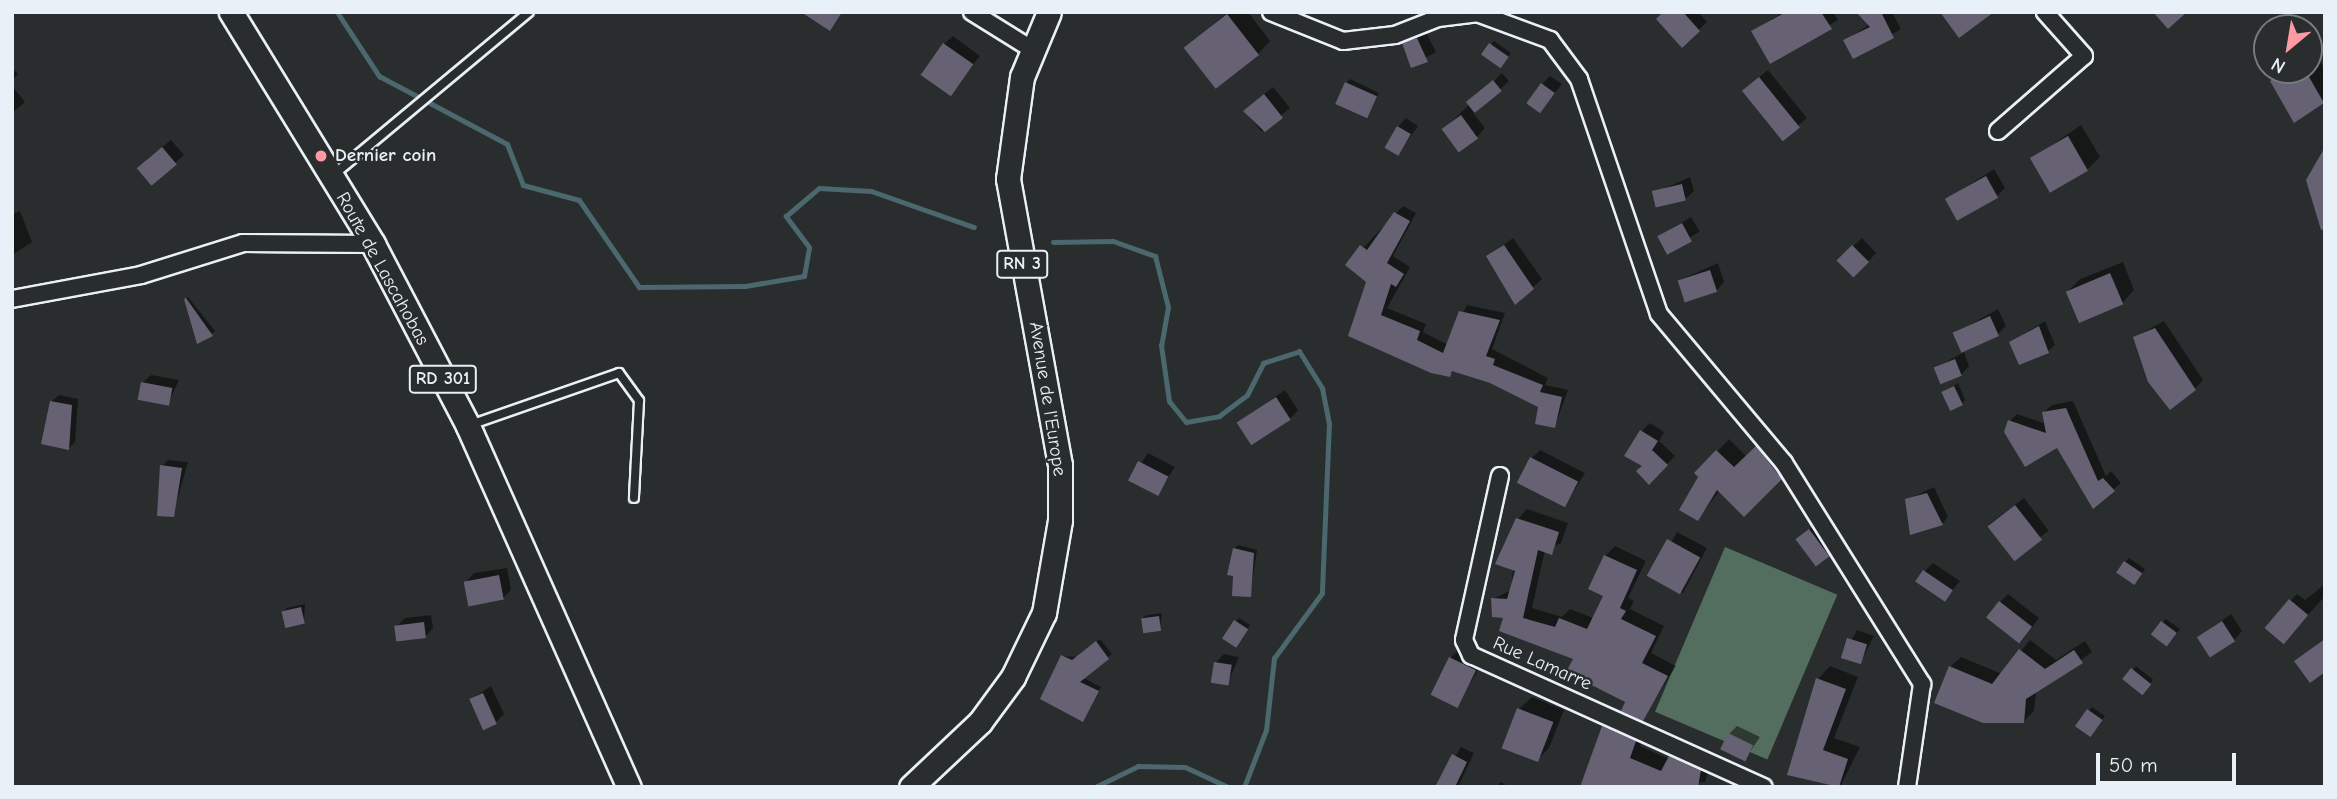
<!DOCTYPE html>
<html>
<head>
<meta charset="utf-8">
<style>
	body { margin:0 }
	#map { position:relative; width:2337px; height:799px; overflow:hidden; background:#2a2d2e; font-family:"Comic Neue",sans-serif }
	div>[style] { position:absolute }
	.green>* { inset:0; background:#536e5e; transform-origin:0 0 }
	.shadow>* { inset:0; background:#0007; transform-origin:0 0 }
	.stream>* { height:5px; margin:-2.5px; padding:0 2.5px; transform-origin:2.5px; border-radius:2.5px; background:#4a686d }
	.building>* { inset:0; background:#666274; transform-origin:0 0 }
	.roads { filter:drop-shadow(2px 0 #e8f1f8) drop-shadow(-2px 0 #e8f1f8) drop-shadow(0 2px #e8f1f8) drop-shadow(0 -2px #e8f1f8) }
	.service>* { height:8px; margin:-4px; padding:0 4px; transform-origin:4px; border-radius:4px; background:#2a2d2e }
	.minor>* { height:16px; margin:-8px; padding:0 8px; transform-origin:8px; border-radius:8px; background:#2a2d2e }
	.primary>* { height:23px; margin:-11.5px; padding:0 11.5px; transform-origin:11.5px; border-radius:11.5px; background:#2a2d2e }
	.dots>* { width:19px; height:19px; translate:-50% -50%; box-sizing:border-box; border:4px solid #2a2d2e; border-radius:50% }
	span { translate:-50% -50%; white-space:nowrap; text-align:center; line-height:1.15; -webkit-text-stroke:5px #2a2d2e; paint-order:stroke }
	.shield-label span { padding:2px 5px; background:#2a2d2e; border:2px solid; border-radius:5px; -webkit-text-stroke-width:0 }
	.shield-label { font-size:18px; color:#e8f1f8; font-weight:700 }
	.poi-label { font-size:19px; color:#e8f1f8; font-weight:700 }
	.left { translate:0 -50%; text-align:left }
	.street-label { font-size:19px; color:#e8f1f8 }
	.frame { position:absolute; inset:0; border:14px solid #e8f1f8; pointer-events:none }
	.north { position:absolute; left:2253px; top:14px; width:70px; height:70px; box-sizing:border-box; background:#2a2d2e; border:2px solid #767b7f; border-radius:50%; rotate:210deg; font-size:19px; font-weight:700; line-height:28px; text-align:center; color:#e8f1f8 }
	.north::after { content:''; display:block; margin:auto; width:24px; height:32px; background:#ff9aa2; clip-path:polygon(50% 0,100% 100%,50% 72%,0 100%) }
	.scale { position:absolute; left:2096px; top:753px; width:140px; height:32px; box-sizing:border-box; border:4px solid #e8f1f8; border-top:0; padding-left:9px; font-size:21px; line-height:24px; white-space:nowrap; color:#e8f1f8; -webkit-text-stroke:5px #2a2d2e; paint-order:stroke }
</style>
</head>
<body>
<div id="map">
	<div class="green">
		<div style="left:1725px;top:547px;width:122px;height:179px;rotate:23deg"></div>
	</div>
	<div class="shadow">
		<div style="clip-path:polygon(1228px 12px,1248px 12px,1270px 41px,1258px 54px,1186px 48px)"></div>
		<div style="clip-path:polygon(1665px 12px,1698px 12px,1707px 22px,1682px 46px)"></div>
		<div style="clip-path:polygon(1783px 12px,1833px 12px,1838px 20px,1771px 62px,1754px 31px)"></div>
		<div style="clip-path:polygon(1861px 12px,1892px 12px,1901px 29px,1854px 57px,1846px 40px,1870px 24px)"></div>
		<div style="clip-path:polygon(1425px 30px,1436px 52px,1412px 65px,1404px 44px)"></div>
		<div style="clip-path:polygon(953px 36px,980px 56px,950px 94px,944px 44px)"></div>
		<div style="clip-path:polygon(1494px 41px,1511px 53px,1503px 63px,1491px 44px)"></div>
		<div style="clip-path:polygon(2314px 51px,2325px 70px,2323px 102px,2273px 82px,2284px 70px,2309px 70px)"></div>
		<div style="clip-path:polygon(12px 68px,18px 74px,12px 80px)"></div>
		<div style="left:1768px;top:70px;width:62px;height:31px;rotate:51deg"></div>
		<div style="clip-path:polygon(1502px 73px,1509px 81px,1474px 114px,1485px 128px,1477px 137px,1444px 129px)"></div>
		<div style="clip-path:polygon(1550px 76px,1562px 84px,1540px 111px,1542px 84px)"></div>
		<div style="clip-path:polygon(1350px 79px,1379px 93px,1367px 115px,1346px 83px)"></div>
		<div style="clip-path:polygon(12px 86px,25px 102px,12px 113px)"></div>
		<div style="left:1273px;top:87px;width:27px;height:37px;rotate:51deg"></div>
		<div style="clip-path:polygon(1406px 118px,1418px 126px,1398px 154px,1398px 127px)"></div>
		<div style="clip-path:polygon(2081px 125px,2100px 157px,2087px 170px,2032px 159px)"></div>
		<div style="clip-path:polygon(171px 140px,184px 155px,151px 184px,147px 159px)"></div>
		<div style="clip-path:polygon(1994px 169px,2005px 188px,1997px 196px,1947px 199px)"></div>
		<div style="clip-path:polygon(1690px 177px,1694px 191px,1685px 199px,1654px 193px)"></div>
		<div style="clip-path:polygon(1403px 206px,1416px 213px,1393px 256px,1410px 267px,1387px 308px,1426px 324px,1423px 332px,1448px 345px,1467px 305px,1505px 313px,1492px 349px,1548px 378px,1545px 385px,1568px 390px,1555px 426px,1540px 406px,1490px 381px,1454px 370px,1449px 375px,1350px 335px,1368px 281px,1347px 265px)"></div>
		<div style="clip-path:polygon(20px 211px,32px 242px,12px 255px,12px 214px)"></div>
		<div style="left:1691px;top:217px;width:17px;height:37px;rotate:59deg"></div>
		<div style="clip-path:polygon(1513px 238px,1542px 279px,1516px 303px,1488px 256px)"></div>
		<div style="left:1862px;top:238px;width:21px;height:33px;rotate:47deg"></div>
		<div style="clip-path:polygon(2123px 262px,2134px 290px,2122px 303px,2068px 291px,2080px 279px)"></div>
		<div style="clip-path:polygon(1718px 263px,1724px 282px,1716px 291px,1680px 280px)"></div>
		<div style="clip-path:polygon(188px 297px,215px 331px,198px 342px,185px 300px)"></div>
		<div style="clip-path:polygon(1998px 309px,2006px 326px,1998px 334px,1955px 333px)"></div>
		<div style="clip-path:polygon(2045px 321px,2055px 345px,2048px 351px,2011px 342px)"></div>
		<div style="clip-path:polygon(2164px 321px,2203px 380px,2195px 389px,2135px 337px)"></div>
		<div style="clip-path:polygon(1964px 352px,1969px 366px,1961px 375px,1935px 368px)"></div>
		<div style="clip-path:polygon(151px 375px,179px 380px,168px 404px,142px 383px)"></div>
		<div style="clip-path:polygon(1958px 383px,1965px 400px,1962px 404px,1943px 392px)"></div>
		<div style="clip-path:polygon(1285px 390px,1298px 410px,1290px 419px,1239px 422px)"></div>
		<div style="clip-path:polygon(59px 395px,78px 399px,75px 442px,69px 448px,52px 401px)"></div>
		<div style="clip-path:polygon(2073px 401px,2106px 476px,2111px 471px,2121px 483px,2094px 507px,2058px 446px,2010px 421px,2017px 414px,2046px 424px,2044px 412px,2052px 405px)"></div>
		<div style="clip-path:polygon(1650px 423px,1664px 432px,1659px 441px,1675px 456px,1649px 482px,1642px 431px)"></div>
		<div style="clip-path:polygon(1768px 436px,1792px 467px,1744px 515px,1720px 490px,1698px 519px,1697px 473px,1729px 439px,1747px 457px)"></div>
		<div style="clip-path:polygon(1540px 450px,1585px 473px,1565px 505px,1532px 458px)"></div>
		<div style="clip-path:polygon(1148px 453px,1175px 467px,1157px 494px,1130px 480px)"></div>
		<div style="clip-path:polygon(168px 460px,188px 462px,173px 515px,162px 466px)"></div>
		<div style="clip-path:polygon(1934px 487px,1948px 517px,1942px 524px,1907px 500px)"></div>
		<div style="left:2024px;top:498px;width:41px;height:44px;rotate:53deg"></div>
		<div style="clip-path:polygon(1527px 509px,1568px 523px,1561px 543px,1545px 550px,1532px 608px,1562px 617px,1570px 609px,1593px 618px,1606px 595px,1605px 556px,1615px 546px,1646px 561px,1628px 598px,1634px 601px,1630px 609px,1664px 626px,1651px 653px,1676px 666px,1642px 719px,1575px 658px,1505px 617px,1493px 599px,1511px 590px,1518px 519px)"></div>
		<div style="clip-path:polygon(1818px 522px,1836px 547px,1828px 555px,1797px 540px)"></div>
		<div style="left:1677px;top:532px;width:34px;height:51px;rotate:28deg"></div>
		<div style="clip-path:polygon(1238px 545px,1257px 550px,1250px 596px,1234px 549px)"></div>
		<div style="clip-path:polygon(2129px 558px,2145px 569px,2138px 579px,2125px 562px)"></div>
		<div style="clip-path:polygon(1933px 563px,1960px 581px,1944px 600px,1925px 571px)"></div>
		<div style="clip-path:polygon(507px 568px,511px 590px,503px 598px,466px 582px,474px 573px)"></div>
		<div style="clip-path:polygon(2325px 584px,2325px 596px,2290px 635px,2290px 601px,2297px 594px,2305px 600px)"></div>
		<div style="clip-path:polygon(2008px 594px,2039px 618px,2021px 642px,2000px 602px)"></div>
		<div style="clip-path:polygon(305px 604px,304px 622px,284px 612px,287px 608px)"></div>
		<div style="clip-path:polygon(1162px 613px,1160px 629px,1143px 618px,1147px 615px)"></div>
		<div style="clip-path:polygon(2231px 614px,2242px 631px,2234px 640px,2199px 637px)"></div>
		<div style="clip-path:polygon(431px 615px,433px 628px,425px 637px,396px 627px,405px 618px)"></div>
		<div style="clip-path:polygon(1239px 618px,1250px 625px,1239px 642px,1236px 622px)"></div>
		<div style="clip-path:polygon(2166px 619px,2180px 629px,2171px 642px,2163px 622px)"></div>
		<div style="clip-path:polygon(1857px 630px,1874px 636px,1860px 663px,1843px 657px)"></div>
		<div style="clip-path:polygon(1100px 639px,1112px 654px,1082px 677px,1101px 687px,1083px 720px,1063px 656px,1077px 657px)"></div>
		<div style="clip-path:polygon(2030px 640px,2056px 660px,2085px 641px,2092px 652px,2036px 691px,2034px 711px,2024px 721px,1950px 667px,1961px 657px,2002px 674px)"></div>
		<div style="clip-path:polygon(1459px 650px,1483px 662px,1456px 706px,1450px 658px)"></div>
		<div style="clip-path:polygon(1224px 654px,1239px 657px,1227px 685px,1215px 663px)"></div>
		<div style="clip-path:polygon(1830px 666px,1858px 677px,1834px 738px,1860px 747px,1840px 787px,1789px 774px,1818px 679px)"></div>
		<div style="left:2136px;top:666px;width:22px;height:17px;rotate:39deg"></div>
		<div style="clip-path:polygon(491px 686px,504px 714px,496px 722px,471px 699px)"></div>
		<div style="clip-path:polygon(1532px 697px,1564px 710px,1549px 748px,1537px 760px,1519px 709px)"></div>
		<div style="clip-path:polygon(2092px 707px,2105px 716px,2094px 731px,2089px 710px)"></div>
		<div style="clip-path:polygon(1614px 716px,1646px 730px,1640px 746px,1669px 759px,1681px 746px,1712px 760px,1705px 782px,1582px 787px,1603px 726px)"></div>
		<div style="clip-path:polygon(1737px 726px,1760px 737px,1745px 759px,1729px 734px)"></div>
		<div style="clip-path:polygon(1461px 747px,1474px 753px,1458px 787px,1437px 787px)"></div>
		<div style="clip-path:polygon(1501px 782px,1509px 787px,1496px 787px)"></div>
	</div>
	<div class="stream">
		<div style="left:337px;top:12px;width:77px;rotate:56.7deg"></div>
		<div style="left:379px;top:76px;width:145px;rotate:28deg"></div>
		<div style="left:507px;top:144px;width:44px;rotate:68.7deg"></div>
		<div style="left:523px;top:185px;width:58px;rotate:15deg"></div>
		<div style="left:579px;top:200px;width:106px;rotate:55.4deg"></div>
		<div style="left:639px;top:287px;width:106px;rotate:-0.5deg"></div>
		<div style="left:745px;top:286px;width:60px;rotate:-9.6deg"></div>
		<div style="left:804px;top:276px;width:29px;rotate:-80deg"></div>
		<div style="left:809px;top:247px;width:39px;rotate:-127deg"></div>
		<div style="left:786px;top:216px;width:43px;rotate:-40.3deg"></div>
		<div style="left:819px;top:188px;width:52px;rotate:3.3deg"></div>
		<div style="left:871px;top:191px;width:109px;rotate:19.3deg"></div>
		<div style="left:1053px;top:242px;width:60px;rotate:-1deg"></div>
		<div style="left:1113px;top:241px;width:45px;rotate:19.7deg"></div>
		<div style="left:1155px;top:256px;width:53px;rotate:75.7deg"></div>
		<div style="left:1168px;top:307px;width:39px;rotate:100deg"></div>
		<div style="left:1161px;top:345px;width:57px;rotate:81.9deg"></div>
		<div style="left:1169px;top:401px;width:27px;rotate:51deg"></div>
		<div style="left:1186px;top:422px;width:34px;rotate:-10deg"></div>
		<div style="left:1219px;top:416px;width:35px;rotate:-37deg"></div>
		<div style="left:1247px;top:395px;width:36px;rotate:-63deg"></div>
		<div style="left:1263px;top:363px;width:38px;rotate:-18deg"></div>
		<div style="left:1299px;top:351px;width:44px;rotate:58.1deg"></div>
		<div style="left:1322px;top:388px;width:36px;rotate:79deg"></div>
		<div style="left:1329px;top:423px;width:170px;rotate:92.4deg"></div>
		<div style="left:1322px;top:593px;width:81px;rotate:126.4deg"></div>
		<div style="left:1274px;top:658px;width:72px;rotate:96.3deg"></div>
		<div style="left:1266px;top:730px;width:61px;rotate:111.1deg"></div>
		<div style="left:1095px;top:787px;width:48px;rotate:-26deg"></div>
		<div style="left:1138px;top:766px;width:47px;rotate:1.2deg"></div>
		<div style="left:1185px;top:767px;width:47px;rotate:24.9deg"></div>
	</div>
	<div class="building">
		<div style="clip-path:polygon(801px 12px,842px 12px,830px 31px)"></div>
		<div style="clip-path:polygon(1663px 12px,1683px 12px,1700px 31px,1682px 48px,1656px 19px)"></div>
		<div style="clip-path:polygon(1786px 12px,1821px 12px,1832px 29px,1770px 64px,1751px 31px)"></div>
		<div style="clip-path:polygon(1856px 12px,1881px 12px,1894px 38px,1853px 59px,1843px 40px,1870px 27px)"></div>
		<div style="clip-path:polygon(1940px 12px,1994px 12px,1959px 38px)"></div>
		<div style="clip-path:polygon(2153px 12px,2187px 12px,2168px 29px)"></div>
		<div style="left:1227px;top:14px;width:52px;height:55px;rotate:52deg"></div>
		<div style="clip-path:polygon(1417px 38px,1428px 62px,1411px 68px,1402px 43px)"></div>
		<div style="left:943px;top:43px;width:37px;height:39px;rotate:35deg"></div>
		<div style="left:1489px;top:43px;width:24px;height:14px;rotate:35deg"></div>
		<div style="clip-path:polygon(2289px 70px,2305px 70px,2324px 103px,2294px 123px,2270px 81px)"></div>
		<div style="left:1759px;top:77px;width:65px;height:22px;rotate:51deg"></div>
		<div style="left:1493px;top:80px;width:14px;height:35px;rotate:51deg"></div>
		<div style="left:1345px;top:82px;width:35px;height:24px;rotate:24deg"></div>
		<div style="left:1541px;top:83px;width:17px;height:25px;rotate:36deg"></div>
		<div style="clip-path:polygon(1264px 94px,1283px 118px,1265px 132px,1243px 111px)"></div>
		<div style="left:1461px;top:115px;width:29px;height:24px;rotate:54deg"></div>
		<div style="left:1397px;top:126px;width:16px;height:25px;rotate:30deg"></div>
		<div style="left:2068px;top:136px;width:40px;height:44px;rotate:60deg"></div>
		<div style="left:162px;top:147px;width:23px;height:33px;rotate:50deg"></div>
		<div style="clip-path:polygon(2325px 147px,2325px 229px,2321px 230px,2306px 180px)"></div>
		<div style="left:1986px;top:176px;width:25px;height:47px;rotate:61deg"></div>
		<div style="left:1682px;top:184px;width:17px;height:31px;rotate:77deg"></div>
		<div style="clip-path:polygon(1394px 212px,1410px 221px,1387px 263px,1404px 274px,1396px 287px,1391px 284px,1381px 315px,1420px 331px,1417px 340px,1443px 353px,1459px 311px,1500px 320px,1486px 356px,1495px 359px,1493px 365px,1543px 385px,1540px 392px,1562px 397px,1555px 428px,1535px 424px,1538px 407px,1490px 383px,1452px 371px,1450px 377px,1431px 373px,1348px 336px,1366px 282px,1345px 265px,1360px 245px,1367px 250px)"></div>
		<div style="left:1682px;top:223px;width:21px;height:28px;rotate:62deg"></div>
		<div style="clip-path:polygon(1504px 245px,1534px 289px,1515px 305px,1486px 256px)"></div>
		<div style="left:1852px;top:245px;width:24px;height:22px;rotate:45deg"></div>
		<div style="left:1710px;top:270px;width:23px;height:34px;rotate:72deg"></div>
		<div style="left:2110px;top:273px;width:34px;height:48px;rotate:67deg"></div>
		<div style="clip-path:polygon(186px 298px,213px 336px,197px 344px,184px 299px)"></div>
		<div style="left:1990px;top:316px;width:22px;height:41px;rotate:66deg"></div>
		<div style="clip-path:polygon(2039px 326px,2049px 353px,2019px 365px,2009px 342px)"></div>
		<div style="clip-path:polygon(2155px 328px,2196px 390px,2170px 410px,2148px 382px,2133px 337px)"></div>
		<div style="left:1955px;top:359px;width:18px;height:23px;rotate:68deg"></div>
		<div style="left:141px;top:382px;width:32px;height:18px;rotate:11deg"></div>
		<div style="left:1954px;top:386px;width:21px;height:14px;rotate:65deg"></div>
		<div style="left:1276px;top:397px;width:27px;height:47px;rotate:57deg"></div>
		<div style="clip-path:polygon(50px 401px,72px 405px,69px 450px,41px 444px)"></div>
		<div style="clip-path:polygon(2066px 408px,2098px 481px,2103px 478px,2115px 491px,2093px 509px,2057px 448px,2025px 467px,2004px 432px,2008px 420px,2046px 433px,2042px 412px)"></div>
		<div style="clip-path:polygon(1640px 430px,1658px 441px,1652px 450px,1668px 465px,1649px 485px,1636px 471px,1642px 466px,1624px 456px)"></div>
		<div style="clip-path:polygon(1756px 446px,1782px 479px,1744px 517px,1717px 490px,1698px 521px,1679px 510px,1698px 477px,1694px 473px,1716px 450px,1734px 467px)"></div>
		<div style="left:1530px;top:457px;width:54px;height:29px;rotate:27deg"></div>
		<div style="left:1138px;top:461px;width:34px;height:22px;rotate:27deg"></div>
		<div style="clip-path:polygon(160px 465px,182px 468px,174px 517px,157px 516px)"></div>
		<div style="clip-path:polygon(1927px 493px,1943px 525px,1910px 535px,1905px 499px)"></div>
		<div style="left:2015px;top:505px;width:44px;height:35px;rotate:52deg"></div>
		<div style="clip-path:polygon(1516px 518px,1559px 532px,1552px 555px,1538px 550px,1523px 618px,1555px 627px,1559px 618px,1587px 629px,1603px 596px,1588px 589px,1604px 555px,1637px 570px,1620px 608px,1626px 611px,1621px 619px,1656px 636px,1642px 663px,1668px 676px,1643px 721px,1621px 711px,1625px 702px,1566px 672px,1573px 659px,1499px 631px,1503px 618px,1492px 617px,1491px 598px,1507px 599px,1515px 571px,1495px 564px)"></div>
		<div style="left:1809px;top:529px;width:34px;height:17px;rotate:53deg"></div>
		<div style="left:1667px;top:539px;width:38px;height:42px;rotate:29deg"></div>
		<div style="clip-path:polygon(1233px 548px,1254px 553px,1251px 597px,1232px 596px,1233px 576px,1227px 575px)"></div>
		<div style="left:2124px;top:561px;width:22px;height:14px;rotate:34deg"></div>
		<div style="left:1923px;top:570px;width:36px;height:14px;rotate:34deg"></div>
		<div style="left:499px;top:575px;width:25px;height:36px;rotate:79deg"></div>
		<div style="left:2289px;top:599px;width:25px;height:38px;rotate:40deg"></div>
		<div style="left:1999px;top:601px;width:42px;height:21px;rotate:38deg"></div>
		<div style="left:301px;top:607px;width:17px;height:20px;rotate:77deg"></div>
		<div style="left:1159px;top:616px;width:15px;height:18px;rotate:82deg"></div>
		<div style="left:1234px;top:620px;width:17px;height:22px;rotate:33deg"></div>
		<div style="left:2161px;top:621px;width:20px;height:17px;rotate:37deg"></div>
		<div style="left:2222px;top:621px;width:24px;height:30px;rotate:57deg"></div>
		<div style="left:424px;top:622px;width:16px;height:30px;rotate:83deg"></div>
		<div style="left:1847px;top:638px;width:21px;height:21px;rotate:17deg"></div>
		<div style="clip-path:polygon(2325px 639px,2325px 672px,2310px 683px,2294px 661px)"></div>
		<div style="clip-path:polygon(1096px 641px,1109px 659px,1080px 682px,1099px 691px,1083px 722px,1040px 699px,1061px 655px,1072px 660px)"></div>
		<div style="clip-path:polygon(2019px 649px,2045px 669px,2074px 650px,2083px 663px,2026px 699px,2024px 723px,1983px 723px,1934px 703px,1949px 666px,1992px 684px)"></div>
		<div style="left:1449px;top:657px;width:30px;height:42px;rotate:26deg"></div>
		<div style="left:1214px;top:662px;width:18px;height:21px;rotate:9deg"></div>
		<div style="left:2131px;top:668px;width:26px;height:14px;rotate:39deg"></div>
		<div style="clip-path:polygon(1816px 678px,1846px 689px,1823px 750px,1848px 759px,1839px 787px,1787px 775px)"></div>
		<div style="left:483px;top:693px;width:34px;height:15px;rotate:66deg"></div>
		<div style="left:1517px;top:708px;width:39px;height:43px;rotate:21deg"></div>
		<div style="left:2087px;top:709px;width:19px;height:21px;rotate:35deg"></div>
		<div style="clip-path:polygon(1602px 726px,1636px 741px,1630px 758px,1661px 771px,1669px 756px,1701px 770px,1698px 787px,1580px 787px)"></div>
		<div style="left:1728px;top:733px;width:28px;height:18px;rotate:26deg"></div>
		<div style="clip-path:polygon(1452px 754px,1467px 762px,1455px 787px,1435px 787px)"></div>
	</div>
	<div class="roads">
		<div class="service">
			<div style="left:332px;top:176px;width:256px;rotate:-39.8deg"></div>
			<div style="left:470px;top:425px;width:158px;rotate:-19.2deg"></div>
			<div style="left:619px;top:373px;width:34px;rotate:54deg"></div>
			<div style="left:639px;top:401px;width:97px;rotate:93deg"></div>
		</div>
		<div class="minor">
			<div style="left:972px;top:12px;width:72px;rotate:31.9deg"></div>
			<div style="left:1271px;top:12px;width:78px;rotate:21.9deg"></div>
			<div style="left:1343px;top:41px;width:52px;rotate:-6.6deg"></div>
			<div style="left:1395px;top:35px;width:46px;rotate:-21.6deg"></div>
			<div style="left:1438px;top:18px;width:39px;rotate:-7deg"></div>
			<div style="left:1477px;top:13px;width:78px;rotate:20.3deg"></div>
			<div style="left:1550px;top:40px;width:49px;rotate:53.4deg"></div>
			<div style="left:1579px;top:79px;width:248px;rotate:71.2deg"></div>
			<div style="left:1659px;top:314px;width:194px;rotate:50deg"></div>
			<div style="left:1784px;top:463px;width:261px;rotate:58deg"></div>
			<div style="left:1922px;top:684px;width:104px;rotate:98.3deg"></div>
			<div style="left:1998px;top:131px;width:114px;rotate:-41.1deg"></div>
			<div style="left:2084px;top:56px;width:59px;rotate:-131.6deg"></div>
			<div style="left:12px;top:299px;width:131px;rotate:-10.5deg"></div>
			<div style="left:141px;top:275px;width:107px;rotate:-17.4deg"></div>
			<div style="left:243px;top:243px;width:130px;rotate:0.4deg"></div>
			<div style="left:1500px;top:476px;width:168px;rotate:102.4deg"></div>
			<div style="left:1464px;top:640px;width:17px;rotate:65deg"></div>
			<div style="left:1471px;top:655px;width:321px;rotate:24.3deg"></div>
		</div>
		<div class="primary">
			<div style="left:231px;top:12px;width:272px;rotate:58.5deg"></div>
			<div style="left:373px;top:244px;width:205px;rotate:62.4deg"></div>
			<div style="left:468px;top:426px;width:395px;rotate:66deg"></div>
			<div style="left:911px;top:787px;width:95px;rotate:-43.3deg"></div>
			<div style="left:980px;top:722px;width:56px;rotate:-53.7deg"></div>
			<div style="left:1013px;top:677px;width:71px;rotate:-64.2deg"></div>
			<div style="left:1044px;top:613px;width:94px;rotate:-80.2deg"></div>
			<div style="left:1060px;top:520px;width:55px;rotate:-90deg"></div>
			<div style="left:1060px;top:465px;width:291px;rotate:-100.3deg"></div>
			<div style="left:1008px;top:179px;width:103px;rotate:-82.2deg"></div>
			<div style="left:1022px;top:77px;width:70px;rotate:-67.4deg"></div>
		</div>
	</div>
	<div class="dots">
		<div style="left:321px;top:156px;background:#ff9aa2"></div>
	</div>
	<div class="shield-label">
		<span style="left:1022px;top:264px">RN 3</span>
		<span style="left:443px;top:379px">RD 301</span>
	</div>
	<div class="poi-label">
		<span class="left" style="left:335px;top:156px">Dernier coin</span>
	</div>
	<div class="street-label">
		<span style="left:382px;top:269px;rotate:61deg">Route de Lascahobas</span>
		<span style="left:1047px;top:399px;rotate:81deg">Avenue de l'Europe</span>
		<span style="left:1542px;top:664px;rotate:24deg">Rue Lamarre</span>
	</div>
	<div class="frame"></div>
	<div class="north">N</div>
	<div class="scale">50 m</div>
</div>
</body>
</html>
